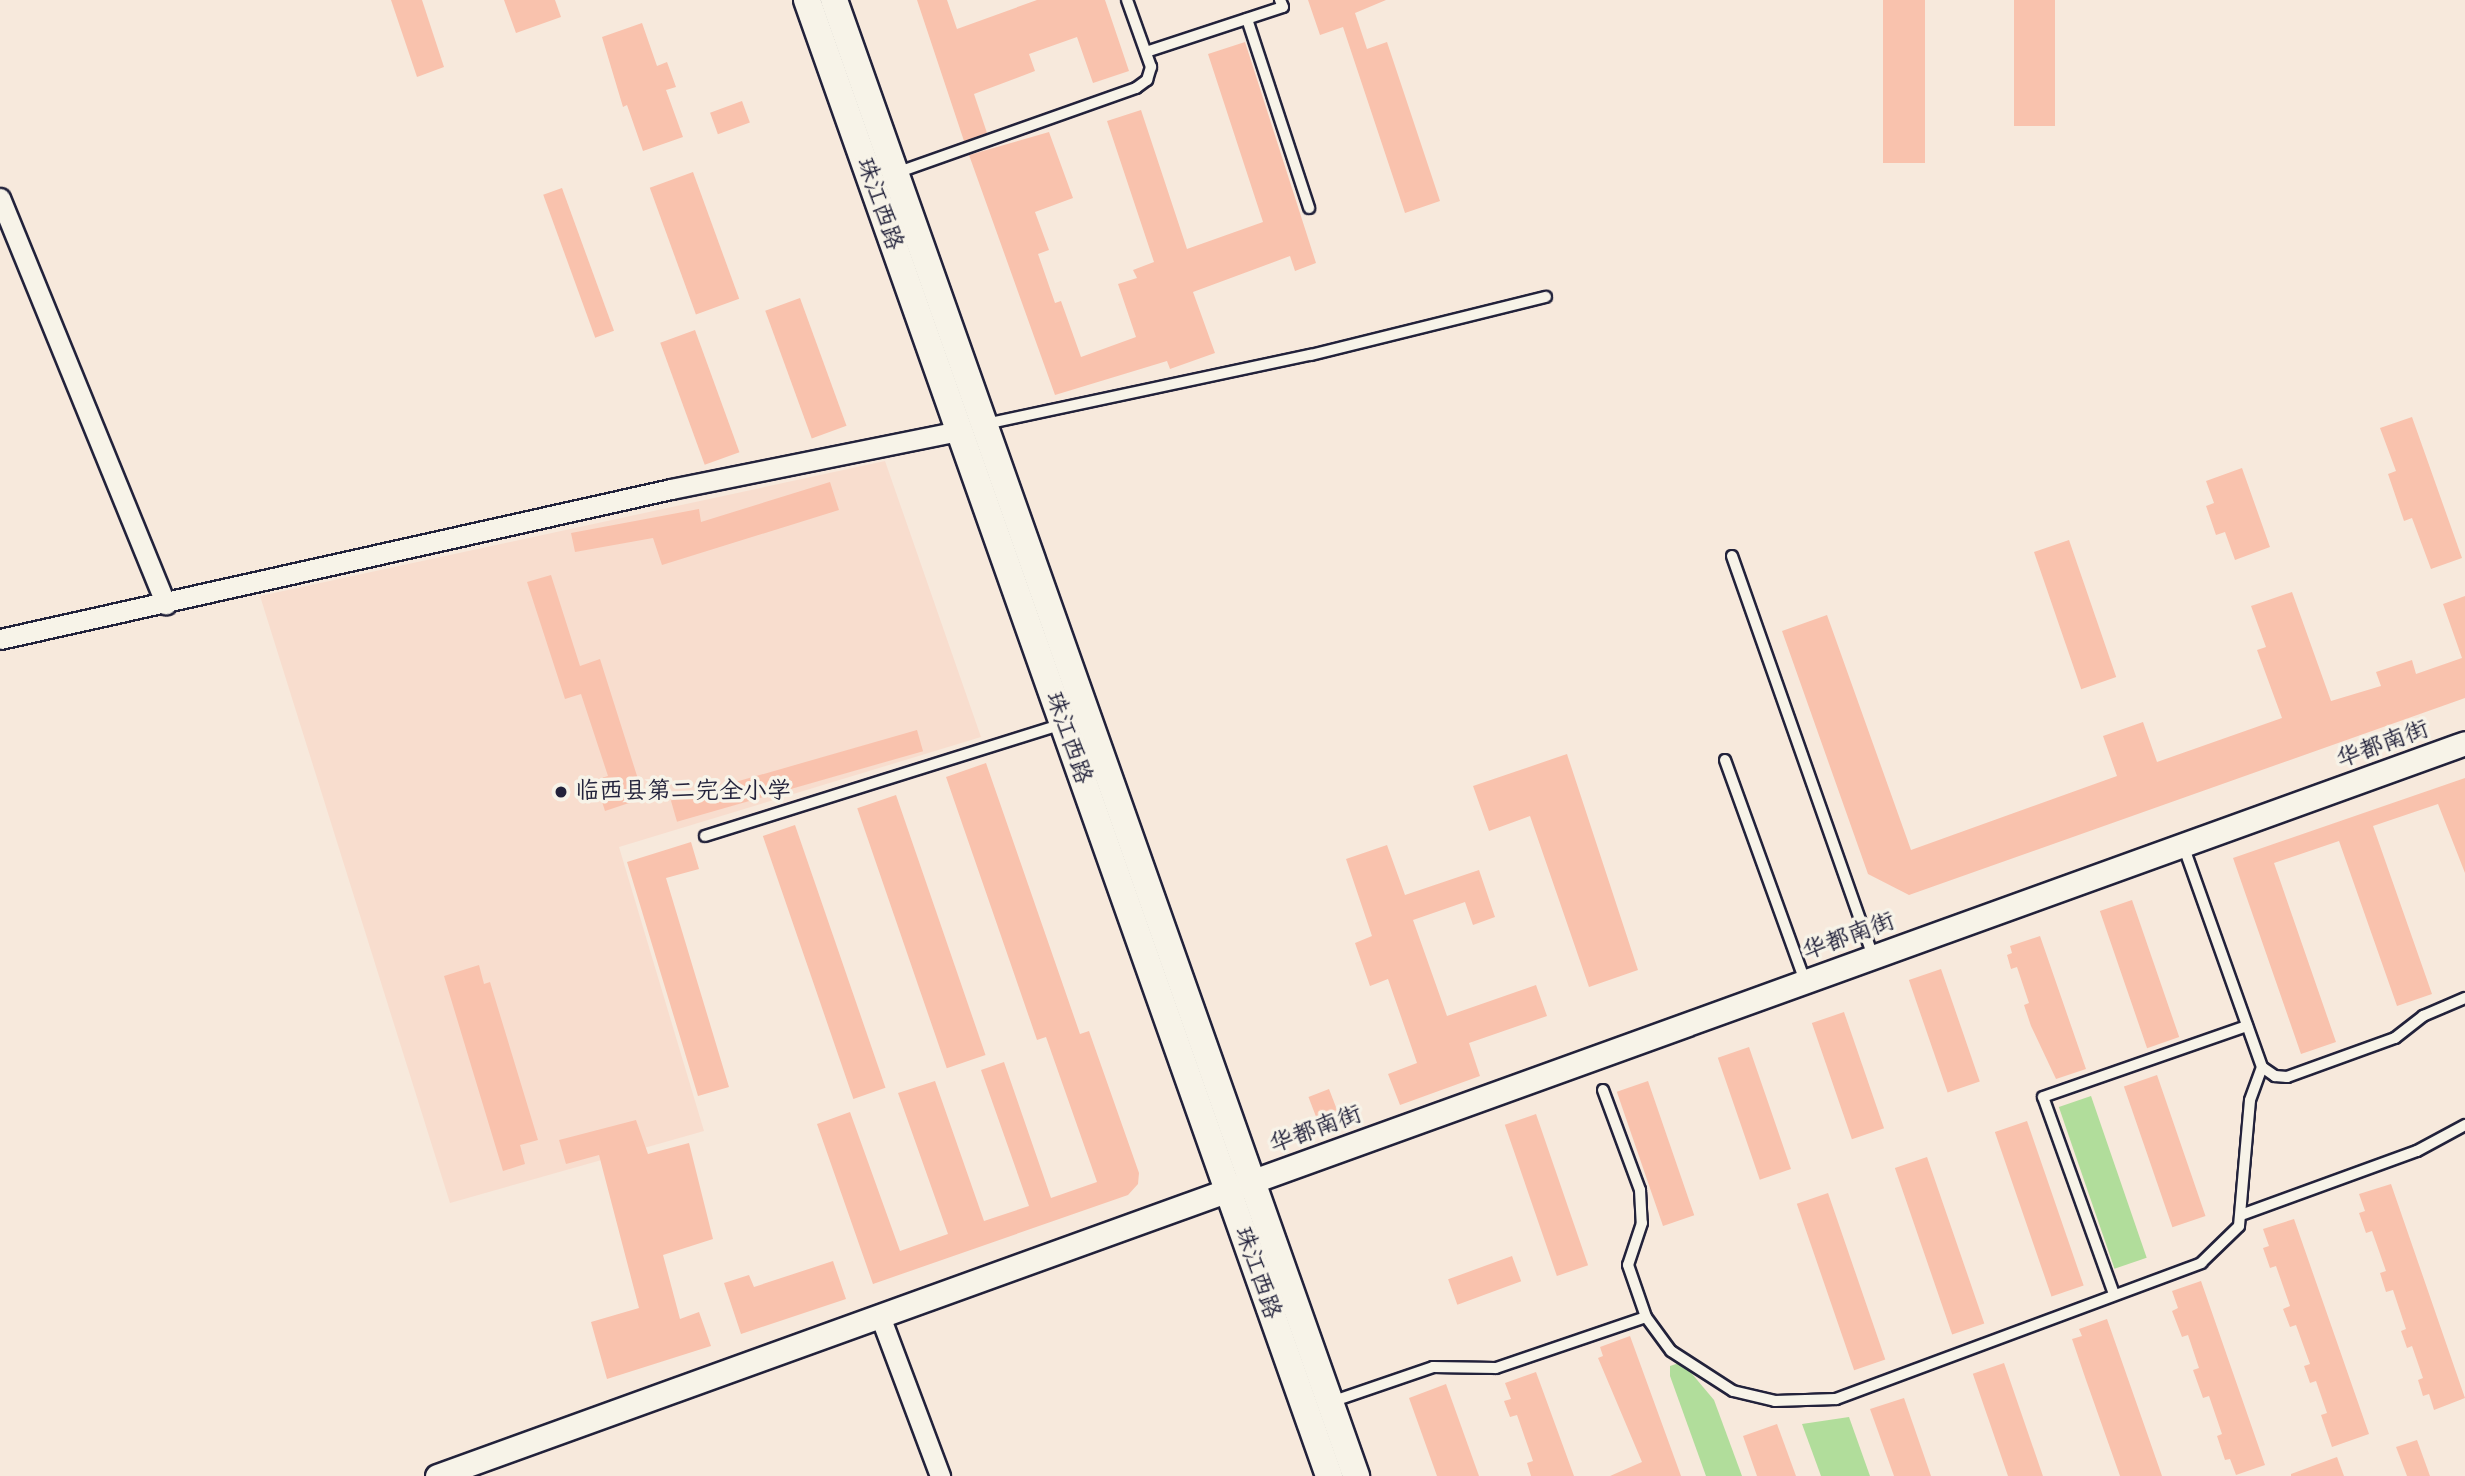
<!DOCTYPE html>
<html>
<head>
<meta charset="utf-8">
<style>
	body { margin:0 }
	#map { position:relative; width:2465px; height:1476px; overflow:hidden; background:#f7e9dc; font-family:Mynerve,"LXGW WenKai TC",sans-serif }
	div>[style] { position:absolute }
	.built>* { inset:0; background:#f8ddce }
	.green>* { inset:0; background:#b1dd9b; transform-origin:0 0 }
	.building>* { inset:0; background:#f9c2ad; transform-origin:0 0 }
	.roads { filter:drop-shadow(2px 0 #22223b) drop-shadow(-2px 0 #22223b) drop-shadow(0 2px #22223b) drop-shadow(0 -2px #22223b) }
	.service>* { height:10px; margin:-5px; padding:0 5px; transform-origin:5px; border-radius:5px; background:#f7f3e8 }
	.minor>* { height:19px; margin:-9.5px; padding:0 9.5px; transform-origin:9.5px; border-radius:9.5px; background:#f7f3e8 }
	.tertiary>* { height:23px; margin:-11.5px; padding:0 11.5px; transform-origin:11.5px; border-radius:11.5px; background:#f7f3e8 }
	.secondary>* { height:26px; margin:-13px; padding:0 13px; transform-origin:13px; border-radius:13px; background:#f7f3e8 }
	.dots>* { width:19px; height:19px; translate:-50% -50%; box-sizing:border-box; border:4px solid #f7f3e8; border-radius:50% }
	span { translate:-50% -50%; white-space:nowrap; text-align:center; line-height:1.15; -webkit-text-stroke:7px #f7f3e8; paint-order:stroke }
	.street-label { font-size:24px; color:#22223b }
	.poi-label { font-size:24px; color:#22223b }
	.left { translate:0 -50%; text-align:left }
</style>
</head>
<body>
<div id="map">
	<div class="built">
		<div style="clip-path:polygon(885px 461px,981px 737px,619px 847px,704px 1131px,450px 1203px,260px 596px)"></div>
	</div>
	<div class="green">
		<div style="left:2091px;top:1096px;width:171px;height:34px;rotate:71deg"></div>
		<div style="clip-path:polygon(1682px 1362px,1714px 1400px,1742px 1476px,1706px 1476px,1670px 1376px,1670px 1366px)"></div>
		<div style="clip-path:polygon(1849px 1417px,1870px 1476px,1821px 1476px,1802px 1424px)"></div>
	</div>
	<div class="building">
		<div style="clip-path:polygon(391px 0,422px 0,444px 67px,417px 77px)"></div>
		<div style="clip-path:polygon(504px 0,555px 0,561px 17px,516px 33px)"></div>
		<div style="clip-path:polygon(917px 0,947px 0,957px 29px,1037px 0,1105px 0,1129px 71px,1093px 83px,1077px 37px,1029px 54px,1035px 71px,974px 94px,987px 133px,964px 141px)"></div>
		<div style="clip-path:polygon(1308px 0,1386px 0,1355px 13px,1367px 49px,1387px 42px,1440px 201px,1405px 213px,1343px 27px,1320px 35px)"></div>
		<div style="left:1883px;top:0;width:42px;height:163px"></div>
		<div style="left:2014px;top:0;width:41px;height:126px"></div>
		<div style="clip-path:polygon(642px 23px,657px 66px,667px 62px,676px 87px,666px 90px,683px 137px,643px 151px,627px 105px,623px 107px,602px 37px)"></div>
		<div style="clip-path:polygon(1245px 42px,1316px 263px,1295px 271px,1290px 256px,1193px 292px,1215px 353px,1170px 369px,1167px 361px,1055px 395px,969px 155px,1049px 132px,1073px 198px,1035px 212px,1049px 250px,1038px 254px,1055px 303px,1061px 301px,1081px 357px,1136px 337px,1118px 284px,1137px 278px,1133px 270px,1154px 262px,1107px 121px,1141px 110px,1187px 249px,1263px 222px,1208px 54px)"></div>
		<div style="left:742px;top:101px;width:23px;height:34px;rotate:70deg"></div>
		<div style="left:693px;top:172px;width:135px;height:46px;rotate:70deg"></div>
		<div style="left:562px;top:188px;width:152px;height:20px;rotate:70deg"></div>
		<div style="left:800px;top:298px;width:136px;height:37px;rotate:70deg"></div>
		<div style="left:695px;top:330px;width:130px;height:37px;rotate:70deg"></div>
		<div style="clip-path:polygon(2412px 417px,2462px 558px,2431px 569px,2412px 518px,2404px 521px,2388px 474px,2396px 471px,2380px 428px)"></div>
		<div style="clip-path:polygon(2242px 468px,2270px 547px,2235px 560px,2225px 532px,2216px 535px,2206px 506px,2214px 503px,2206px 481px)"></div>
		<div style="clip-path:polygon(830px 482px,839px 510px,662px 565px,653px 538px,575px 552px,571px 533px,699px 509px,701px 522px)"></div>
		<div style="left:2069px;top:540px;width:145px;height:37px;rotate:71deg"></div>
		<div style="clip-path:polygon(551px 575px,580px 666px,600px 659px,644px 798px,605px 811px,595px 780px,608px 776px,581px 694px,565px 699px,527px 582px)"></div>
		<div style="clip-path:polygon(2292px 592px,2331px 701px,2381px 686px,2376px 672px,2412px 660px,2416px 674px,2462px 658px,2443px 604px,2465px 596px,2465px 698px,1909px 895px,1868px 874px,1782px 631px,1827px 615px,1911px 850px,2117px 776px,2103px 736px,2143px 722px,2157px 762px,2282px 718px,2257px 650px,2266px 647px,2251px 606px)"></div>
		<div style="left:917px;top:730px;width:22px;height:256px;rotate:74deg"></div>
		<div style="clip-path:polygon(1567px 754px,1638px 970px,1589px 987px,1530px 816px,1489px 831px,1473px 786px)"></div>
		<div style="clip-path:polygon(986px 763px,1080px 1034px,1089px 1031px,1139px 1173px,1138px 1184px,1128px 1195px,873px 1284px,817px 1124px,850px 1112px,900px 1251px,948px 1234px,898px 1093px,935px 1081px,984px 1221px,1029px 1206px,981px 1070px,1004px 1062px,1051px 1198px,1097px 1182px,1046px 1037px,1037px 1040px,946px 777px)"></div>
		<div style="clip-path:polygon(2465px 778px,2465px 873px,2438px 804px,2373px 826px,2432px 994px,2397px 1006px,2339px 841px,2274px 863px,2336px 1042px,2301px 1054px,2233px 858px)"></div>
		<div style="left:896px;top:795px;width:275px;height:41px;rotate:71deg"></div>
		<div style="left:795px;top:825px;width:278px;height:34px;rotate:71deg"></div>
		<div style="clip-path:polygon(691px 842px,699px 869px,666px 878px,729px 1087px,698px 1096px,627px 862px)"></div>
		<div style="clip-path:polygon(1387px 845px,1405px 895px,1479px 870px,1495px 917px,1473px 925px,1465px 902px,1413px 920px,1447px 1016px,1536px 985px,1547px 1016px,1469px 1043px,1480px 1076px,1400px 1105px,1388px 1074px,1417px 1063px,1388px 979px,1370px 986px,1355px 943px,1372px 936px,1346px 859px)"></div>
		<div style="left:2132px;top:900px;width:145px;height:34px;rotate:71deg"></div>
		<div style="clip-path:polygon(2040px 936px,2086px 1069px,2056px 1079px,2031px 1026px,2024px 1005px,2029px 1003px,2017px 967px,2011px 969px,2007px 955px,2012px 953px,2010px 946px)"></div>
		<div style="clip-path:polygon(479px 965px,484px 984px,490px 982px,538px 1140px,520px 1145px,525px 1164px,503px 1171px,444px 976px)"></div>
		<div style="left:1941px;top:969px;width:119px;height:34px;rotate:71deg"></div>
		<div style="left:1844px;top:1012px;width:123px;height:34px;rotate:71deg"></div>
		<div style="left:1749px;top:1047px;width:129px;height:33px;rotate:71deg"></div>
		<div style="left:2157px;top:1075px;width:149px;height:35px;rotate:71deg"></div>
		<div style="left:1648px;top:1081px;width:142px;height:33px;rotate:71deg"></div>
		<div style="left:1329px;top:1089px;width:40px;height:22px;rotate:69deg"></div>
		<div style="left:1536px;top:1114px;width:160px;height:33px;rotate:71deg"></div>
		<div style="clip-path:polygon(636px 1120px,648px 1154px,689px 1143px,713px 1239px,663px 1255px,680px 1319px,699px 1312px,711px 1346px,607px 1379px,591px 1322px,639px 1308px,599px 1155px,566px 1164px,559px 1140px)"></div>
		<div style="left:2027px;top:1121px;width:174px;height:34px;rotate:71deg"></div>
		<div style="left:1927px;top:1157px;width:176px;height:34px;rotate:71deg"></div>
		<div style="clip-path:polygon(2391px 1184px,2465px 1398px,2434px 1410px,2429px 1394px,2423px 1396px,2418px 1380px,2423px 1378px,2412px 1346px,2407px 1348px,2401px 1331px,2406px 1329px,2393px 1290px,2386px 1292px,2380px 1273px,2386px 1271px,2372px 1231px,2366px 1233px,2359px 1213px,2365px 1211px,2359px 1194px)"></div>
		<div style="left:1828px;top:1193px;width:176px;height:33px;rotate:71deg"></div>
		<div style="clip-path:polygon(2294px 1219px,2369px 1434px,2332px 1447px,2321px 1415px,2327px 1413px,2316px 1381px,2310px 1383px,2304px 1366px,2310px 1364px,2296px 1325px,2290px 1327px,2283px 1309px,2290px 1306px,2276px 1266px,2270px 1268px,2263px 1248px,2269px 1246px,2263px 1229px)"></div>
		<div style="left:1512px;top:1256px;width:27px;height:68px;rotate:70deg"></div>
		<div style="clip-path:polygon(833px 1261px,846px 1299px,741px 1334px,724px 1283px,749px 1275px,754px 1287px)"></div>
		<div style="clip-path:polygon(2201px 1281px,2265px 1465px,2236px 1475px,2230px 1459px,2225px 1460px,2217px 1436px,2222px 1434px,2209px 1396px,2203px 1398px,2193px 1370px,2199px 1368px,2188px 1335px,2182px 1337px,2172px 1311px,2178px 1308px,2172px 1291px)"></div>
		<div style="clip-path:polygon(2107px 1319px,2162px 1476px,2120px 1476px,2086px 1380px,2072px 1339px,2082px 1336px,2079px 1329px)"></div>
		<div style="clip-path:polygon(1630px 1336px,1681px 1476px,1610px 1476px,1642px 1462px,1598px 1358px,1603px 1356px,1600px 1347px)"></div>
		<div style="left:2004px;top:1363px;width:120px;height:33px;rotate:71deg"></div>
		<div style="clip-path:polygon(1536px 1372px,1574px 1476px,1531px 1476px,1527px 1463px,1533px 1461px,1517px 1415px,1510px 1417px,1504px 1401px,1511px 1399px,1505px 1383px)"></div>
		<div style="clip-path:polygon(1446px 1384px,1479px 1476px,1437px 1476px,1409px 1398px)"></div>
		<div style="clip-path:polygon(1904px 1398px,1931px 1476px,1894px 1476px,1870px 1409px)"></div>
		<div style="clip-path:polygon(1777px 1424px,1796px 1476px,1757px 1476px,1743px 1436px)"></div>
		<div style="clip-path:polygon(2417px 1440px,2430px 1476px,2407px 1476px,2396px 1447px)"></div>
		<div style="clip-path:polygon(2337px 1457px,2344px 1476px,2291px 1476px,2291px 1474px)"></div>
	</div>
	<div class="roads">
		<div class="service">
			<div style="left:1247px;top:19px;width:199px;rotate:71.8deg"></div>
			<div style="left:1146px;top:52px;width:144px;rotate:-18.2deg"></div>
			<div style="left:1283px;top:7px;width:8px;rotate:-113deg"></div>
			<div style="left:896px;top:173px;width:255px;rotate:-19.5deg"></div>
			<div style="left:1136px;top:88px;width:14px;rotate:-36deg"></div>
			<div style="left:1147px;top:80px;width:14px;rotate:-73deg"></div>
			<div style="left:1151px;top:67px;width:71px;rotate:-109.7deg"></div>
			<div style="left:985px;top:424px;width:333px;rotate:-12deg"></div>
			<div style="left:1311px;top:355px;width:242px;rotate:-13.9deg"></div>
			<div style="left:1732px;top:556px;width:424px;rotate:70.6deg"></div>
			<div style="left:1725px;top:760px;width:235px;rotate:70.1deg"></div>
			<div style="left:705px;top:836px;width:374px;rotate:-17.4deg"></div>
			<div style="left:2262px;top:1067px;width:16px;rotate:35deg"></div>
			<div style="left:2275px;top:1076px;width:12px;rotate:5deg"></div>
			<div style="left:2287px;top:1077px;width:115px;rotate:-19.9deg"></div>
			<div style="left:2395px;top:1038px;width:36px;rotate:-38deg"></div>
			<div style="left:2423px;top:1016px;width:46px;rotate:-23.2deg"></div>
			<div style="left:1603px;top:1090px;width:107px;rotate:69.7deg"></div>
			<div style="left:1640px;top:1190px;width:33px;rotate:87deg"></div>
			<div style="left:1642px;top:1223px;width:44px;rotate:108.4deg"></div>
			<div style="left:1628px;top:1265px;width:55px;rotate:70.9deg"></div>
			<div style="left:1646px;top:1317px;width:42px;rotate:53.7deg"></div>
			<div style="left:1671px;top:1351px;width:74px;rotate:32.8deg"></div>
			<div style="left:1733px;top:1391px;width:43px;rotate:13.4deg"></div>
			<div style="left:1775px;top:1401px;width:61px;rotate:-1.9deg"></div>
			<div style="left:1836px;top:1399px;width:390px;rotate:-20.4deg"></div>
			<div style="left:2201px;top:1263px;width:53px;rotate:-44.2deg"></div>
			<div style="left:2239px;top:1226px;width:126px;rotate:-85deg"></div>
			<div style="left:2250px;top:1100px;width:35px;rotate:-70deg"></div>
			<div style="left:2262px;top:1067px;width:236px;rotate:-109.6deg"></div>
			<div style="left:2241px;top:1215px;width:187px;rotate:-20deg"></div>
			<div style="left:2417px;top:1151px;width:55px;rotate:-28.4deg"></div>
			<div style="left:2114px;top:1294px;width:209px;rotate:-109.8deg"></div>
			<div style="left:2043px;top:1097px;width:216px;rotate:-19.2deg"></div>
			<div style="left:1331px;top:1402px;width:108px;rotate:-18.9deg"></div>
			<div style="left:1433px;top:1367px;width:63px;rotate:0.9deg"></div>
			<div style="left:1496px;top:1368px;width:158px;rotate:-18.8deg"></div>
		</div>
		<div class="minor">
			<div style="left:0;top:198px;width:439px;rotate:67.8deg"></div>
			<div style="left:0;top:639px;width:688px;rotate:-12.6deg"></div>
			<div style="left:671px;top:489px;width:294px;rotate:-11.4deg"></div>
			<div style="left:880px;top:1316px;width:171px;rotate:69.4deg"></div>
		</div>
		<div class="tertiary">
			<div style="left:437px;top:1476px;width:2156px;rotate:-19.87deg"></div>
		</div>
		<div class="secondary">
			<div style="left:807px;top:0;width:1566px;rotate:70.52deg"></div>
			<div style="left:834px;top:0;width:1566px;rotate:70.52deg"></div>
		</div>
	</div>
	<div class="dots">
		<div style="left:561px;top:792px;background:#22223b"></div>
	</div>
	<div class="street-label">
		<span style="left:879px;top:204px;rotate:71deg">珠江西路</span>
		<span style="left:1068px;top:738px;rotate:71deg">珠江西路</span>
		<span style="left:2383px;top:745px;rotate:-20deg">华都南街</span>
		<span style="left:1849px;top:937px;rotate:-20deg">华都南街</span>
		<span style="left:1316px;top:1130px;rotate:-20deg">华都南街</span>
		<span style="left:1257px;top:1273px;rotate:71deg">珠江西路</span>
	</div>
	<div class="poi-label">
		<span class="left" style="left:575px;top:792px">临西县第二完全小学</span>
	</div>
</div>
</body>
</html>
